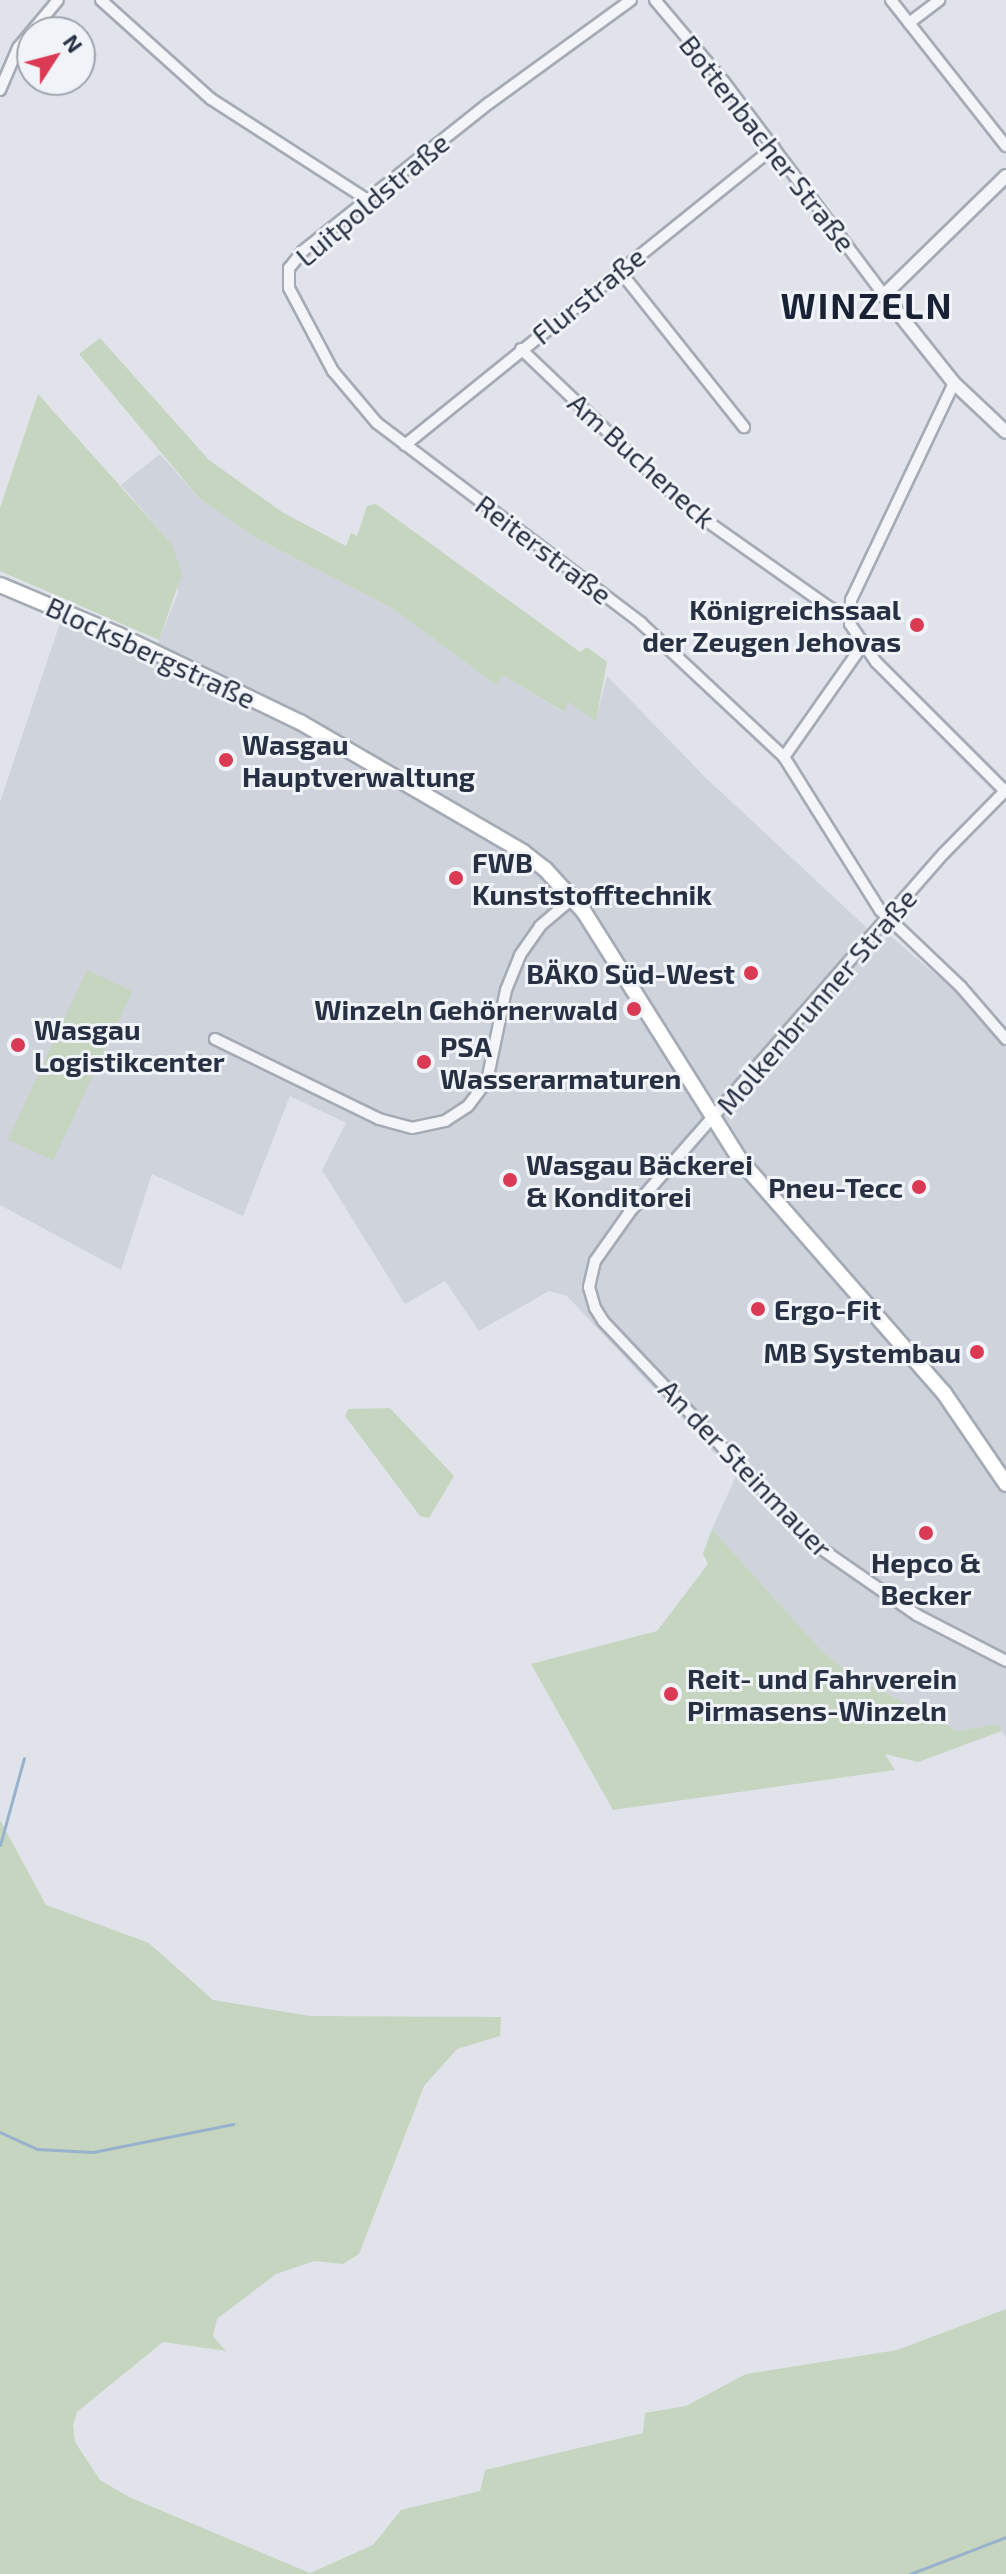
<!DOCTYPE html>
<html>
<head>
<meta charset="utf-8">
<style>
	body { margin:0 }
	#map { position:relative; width:1006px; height:2574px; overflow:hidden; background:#e0e4ea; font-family:"Exo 2",sans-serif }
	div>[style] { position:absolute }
	.built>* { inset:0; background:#ced3dc }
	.green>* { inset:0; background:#c6d5c0; transform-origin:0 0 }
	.stream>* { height:3px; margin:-1.5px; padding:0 1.5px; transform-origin:1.5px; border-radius:1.5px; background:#98b2cd }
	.roads { filter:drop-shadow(2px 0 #a5abb5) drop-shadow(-2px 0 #a5abb5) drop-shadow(0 2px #a5abb5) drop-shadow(0 -2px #a5abb5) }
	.minor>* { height:10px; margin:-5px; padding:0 5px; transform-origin:5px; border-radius:5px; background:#f3f5f8 }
	.tertiary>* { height:12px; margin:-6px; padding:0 6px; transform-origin:6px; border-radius:6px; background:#f3f5f8 }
	.secondary>* { height:14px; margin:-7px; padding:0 7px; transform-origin:7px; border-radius:7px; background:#fff }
	.dots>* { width:22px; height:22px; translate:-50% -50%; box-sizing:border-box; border:4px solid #f0f3f7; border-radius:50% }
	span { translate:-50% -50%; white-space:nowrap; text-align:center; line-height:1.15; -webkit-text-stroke:6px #f0f3f7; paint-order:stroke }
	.street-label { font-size:28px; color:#273143 }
	.poi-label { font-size:28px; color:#273143; font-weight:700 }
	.right { translate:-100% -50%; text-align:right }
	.left { translate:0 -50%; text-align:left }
	.district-label { font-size:36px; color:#192234; font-weight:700; letter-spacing:2px }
	.north { position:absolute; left:16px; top:16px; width:80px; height:80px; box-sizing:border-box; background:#f0f3f7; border:2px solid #a0a5af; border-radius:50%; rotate:54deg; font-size:22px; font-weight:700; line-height:32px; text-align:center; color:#273143 }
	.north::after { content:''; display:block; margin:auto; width:28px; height:36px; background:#da3a54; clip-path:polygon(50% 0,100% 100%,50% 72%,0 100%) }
</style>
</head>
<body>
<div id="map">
	<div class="built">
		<div style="clip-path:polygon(160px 454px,199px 498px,256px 538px,392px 608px,496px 685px,503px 675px,563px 712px,568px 702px,596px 720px,607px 676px,706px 778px,882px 942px,889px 935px,961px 996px,1006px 1048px,1006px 1739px,998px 1724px,957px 1731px,849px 1673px,821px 1650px,712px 1529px,736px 1476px,567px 1296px,549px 1291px,479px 1331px,445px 1281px,405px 1304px,322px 1170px,346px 1123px,290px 1096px,243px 1216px,152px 1174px,121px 1270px,0 1205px,0 802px,60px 623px,152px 657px,178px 593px,172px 544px,121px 485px)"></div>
	</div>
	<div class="green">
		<div style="clip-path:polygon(100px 338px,209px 460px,282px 512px,346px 546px,351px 533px,357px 536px,367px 506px,376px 504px,580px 652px,587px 647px,607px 662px,596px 721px,568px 702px,564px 712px,503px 675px,496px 685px,392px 608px,256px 538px,199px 498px,79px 354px)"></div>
		<div style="clip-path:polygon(38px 394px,172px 544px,182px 574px,159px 640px,0 571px,0 508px)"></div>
		<div style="left:87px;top:970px;width:50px;height:187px;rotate:25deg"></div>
		<div style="clip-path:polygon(390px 1408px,454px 1476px,429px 1518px,420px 1516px,345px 1416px,348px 1409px)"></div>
		<div style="clip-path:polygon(712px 1529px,821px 1650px,849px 1673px,957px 1731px,998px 1724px,1002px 1731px,918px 1762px,885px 1754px,895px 1770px,613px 1810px,531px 1664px,657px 1631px,708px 1564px,703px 1554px)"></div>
		<div style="clip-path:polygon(0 1820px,46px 1905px,149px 1943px,213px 2000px,310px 2016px,501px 2017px,500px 2036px,457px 2049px,424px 2086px,359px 2254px,343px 2264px,314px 2261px,276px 2274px,217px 2319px,213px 2336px,226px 2351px,163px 2342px,77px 2412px,73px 2425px,75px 2442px,100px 2480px,129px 2497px,310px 2573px,373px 2545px,401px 2510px,480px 2491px,485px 2470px,643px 2433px,645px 2413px,686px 2406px,746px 2374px,897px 2350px,1006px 2309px,1006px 2574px,0 2574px)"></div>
	</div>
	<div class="stream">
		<div style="left:0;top:1845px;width:90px;rotate:-74.6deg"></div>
		<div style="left:0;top:2132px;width:41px;rotate:24.7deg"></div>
		<div style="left:37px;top:2149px;width:56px;rotate:3.1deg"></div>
		<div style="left:93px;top:2152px;width:143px;rotate:-11.3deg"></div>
		<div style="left:910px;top:2574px;width:103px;rotate:-21.1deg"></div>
	</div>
	<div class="roads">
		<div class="minor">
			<div style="left:101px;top:0;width:148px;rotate:42deg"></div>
			<div style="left:211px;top:99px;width:184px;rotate:32.8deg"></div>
			<div style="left:631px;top:0;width:175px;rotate:144deg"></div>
			<div style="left:489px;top:103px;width:238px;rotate:141.5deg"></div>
			<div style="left:303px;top:251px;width:22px;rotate:129deg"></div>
			<div style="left:289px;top:268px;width:20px;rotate:90deg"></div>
			<div style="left:289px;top:288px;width:94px;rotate:62.1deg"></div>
			<div style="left:333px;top:371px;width:68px;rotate:49.8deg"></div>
			<div style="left:377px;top:423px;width:331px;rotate:37.1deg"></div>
			<div style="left:641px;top:623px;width:196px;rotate:43.1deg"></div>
			<div style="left:784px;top:757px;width:181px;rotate:57.9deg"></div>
			<div style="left:880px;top:910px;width:112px;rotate:43.5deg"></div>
			<div style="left:961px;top:987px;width:69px;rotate:49.1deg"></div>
			<div style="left:655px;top:0;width:107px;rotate:49.9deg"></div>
			<div style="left:724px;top:82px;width:266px;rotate:53.1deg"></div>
			<div style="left:891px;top:0;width:186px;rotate:51.8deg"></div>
			<div style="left:909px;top:23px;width:38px;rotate:-37deg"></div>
			<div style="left:0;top:90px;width:46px;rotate:-66.8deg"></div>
			<div style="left:18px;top:48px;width:62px;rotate:-50.2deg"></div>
			<div style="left:619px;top:270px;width:201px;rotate:51.5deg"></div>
			<div style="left:521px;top:349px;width:226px;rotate:43.7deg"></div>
			<div style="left:684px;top:505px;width:179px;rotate:35.2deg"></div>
			<div style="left:830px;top:608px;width:21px;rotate:23deg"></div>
			<div style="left:954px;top:383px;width:240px;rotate:115.4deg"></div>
			<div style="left:851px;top:600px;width:24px;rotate:92deg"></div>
			<div style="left:850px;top:624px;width:46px;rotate:55.6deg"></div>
			<div style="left:876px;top:662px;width:184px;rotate:45deg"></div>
			<div style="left:405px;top:445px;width:474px;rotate:-38.9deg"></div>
			<div style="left:784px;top:757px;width:136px;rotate:-54.9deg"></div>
			<div style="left:1005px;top:791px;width:88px;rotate:134.5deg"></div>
			<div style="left:943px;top:854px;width:477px;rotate:131.2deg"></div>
			<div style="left:629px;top:1213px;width:59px;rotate:125.3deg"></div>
			<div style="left:595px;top:1261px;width:27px;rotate:103deg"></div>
			<div style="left:589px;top:1287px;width:22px;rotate:74deg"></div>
			<div style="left:595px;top:1308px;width:15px;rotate:58deg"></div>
			<div style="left:603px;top:1321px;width:306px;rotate:46.6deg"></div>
			<div style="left:813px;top:1543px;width:126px;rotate:34.7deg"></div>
			<div style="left:917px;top:1615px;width:100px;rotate:27.3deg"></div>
			<div style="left:215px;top:1039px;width:182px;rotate:26deg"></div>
			<div style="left:379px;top:1119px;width:34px;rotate:15deg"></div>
			<div style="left:412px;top:1128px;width:34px;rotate:-12deg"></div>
			<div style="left:445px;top:1121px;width:27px;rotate:-33deg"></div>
			<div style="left:468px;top:1106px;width:31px;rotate:-53deg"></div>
			<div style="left:487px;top:1081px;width:93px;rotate:-78.2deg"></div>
			<div style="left:506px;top:990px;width:38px;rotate:-68deg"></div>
			<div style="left:520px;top:955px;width:35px;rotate:-55deg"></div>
			<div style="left:540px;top:926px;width:43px;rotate:-40.3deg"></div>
		</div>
		<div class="tertiary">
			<div style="left:1006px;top:176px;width:170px;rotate:135.7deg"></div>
			<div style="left:884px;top:295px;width:112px;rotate:51.5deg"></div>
			<div style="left:954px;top:383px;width:71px;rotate:43.3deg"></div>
		</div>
		<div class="secondary">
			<div style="left:0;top:585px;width:129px;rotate:22.8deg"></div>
			<div style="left:119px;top:635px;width:201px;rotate:25.7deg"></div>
			<div style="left:300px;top:722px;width:258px;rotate:30.2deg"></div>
			<div style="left:523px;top:852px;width:28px;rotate:38deg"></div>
			<div style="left:545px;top:869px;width:58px;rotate:47.8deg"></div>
			<div style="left:584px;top:912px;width:293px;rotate:57.8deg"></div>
			<div style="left:740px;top:1160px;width:310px;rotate:48.8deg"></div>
			<div style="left:944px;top:1393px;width:110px;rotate:55.7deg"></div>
		</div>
	</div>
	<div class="dots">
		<div style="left:917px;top:625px;background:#da3a54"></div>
		<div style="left:226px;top:760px;background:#da3a54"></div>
		<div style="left:456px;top:878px;background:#da3a54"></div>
		<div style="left:751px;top:973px;background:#da3a54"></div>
		<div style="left:634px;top:1009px;background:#da3a54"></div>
		<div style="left:18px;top:1045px;background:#da3a54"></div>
		<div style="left:424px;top:1062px;background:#da3a54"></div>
		<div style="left:510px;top:1180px;background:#da3a54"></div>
		<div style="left:919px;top:1187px;background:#da3a54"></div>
		<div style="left:758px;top:1309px;background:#da3a54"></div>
		<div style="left:977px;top:1352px;background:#da3a54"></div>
		<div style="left:926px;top:1533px;background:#da3a54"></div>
		<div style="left:671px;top:1694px;background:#da3a54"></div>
	</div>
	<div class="street-label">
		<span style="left:768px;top:143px;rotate:52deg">Bottenbacher Straße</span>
		<span style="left:372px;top:199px;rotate:-40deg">Luitpoldstraße</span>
		<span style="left:588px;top:295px;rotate:-39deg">Flurstraße</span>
		<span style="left:642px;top:460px;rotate:42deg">Am Bucheneck</span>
		<span style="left:544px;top:549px;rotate:37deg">Reiterstraße</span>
		<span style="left:151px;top:652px;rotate:25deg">Blocksbergstraße</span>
		<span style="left:816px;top:1001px;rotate:-49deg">Molkenbrunner Straße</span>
		<span style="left:746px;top:1468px;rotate:46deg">An der Steinmauer</span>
	</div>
	<div class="poi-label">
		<span class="right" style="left:901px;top:625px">Königreichssaal<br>der Zeugen Jehovas</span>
		<span class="left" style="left:242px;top:760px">Wasgau<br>Hauptverwaltung</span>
		<span class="left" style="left:472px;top:878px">FWB<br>Kunststofftechnik</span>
		<span class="right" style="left:735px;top:973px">BÄKO Süd-West</span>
		<span class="right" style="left:618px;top:1009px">Winzeln Gehörnerwald</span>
		<span class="left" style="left:34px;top:1045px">Wasgau<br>Logistikcenter</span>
		<span class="left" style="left:440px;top:1062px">PSA<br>Wasserarmaturen</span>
		<span class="left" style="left:526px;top:1180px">Wasgau Bäckerei<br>&amp; Konditorei</span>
		<span class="right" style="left:903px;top:1187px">Pneu-Tecc</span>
		<span class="left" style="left:774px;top:1309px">Ergo-Fit</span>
		<span class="right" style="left:961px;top:1352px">MB Systembau</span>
		<span style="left:926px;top:1578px">Hepco &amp;<br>Becker</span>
		<span class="left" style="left:687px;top:1694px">Reit- und Fahrverein<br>Pirmasens-Winzeln</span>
	</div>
	<div class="district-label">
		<span style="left:867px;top:305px">WINZELN</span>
	</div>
	<div class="north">N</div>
</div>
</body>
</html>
